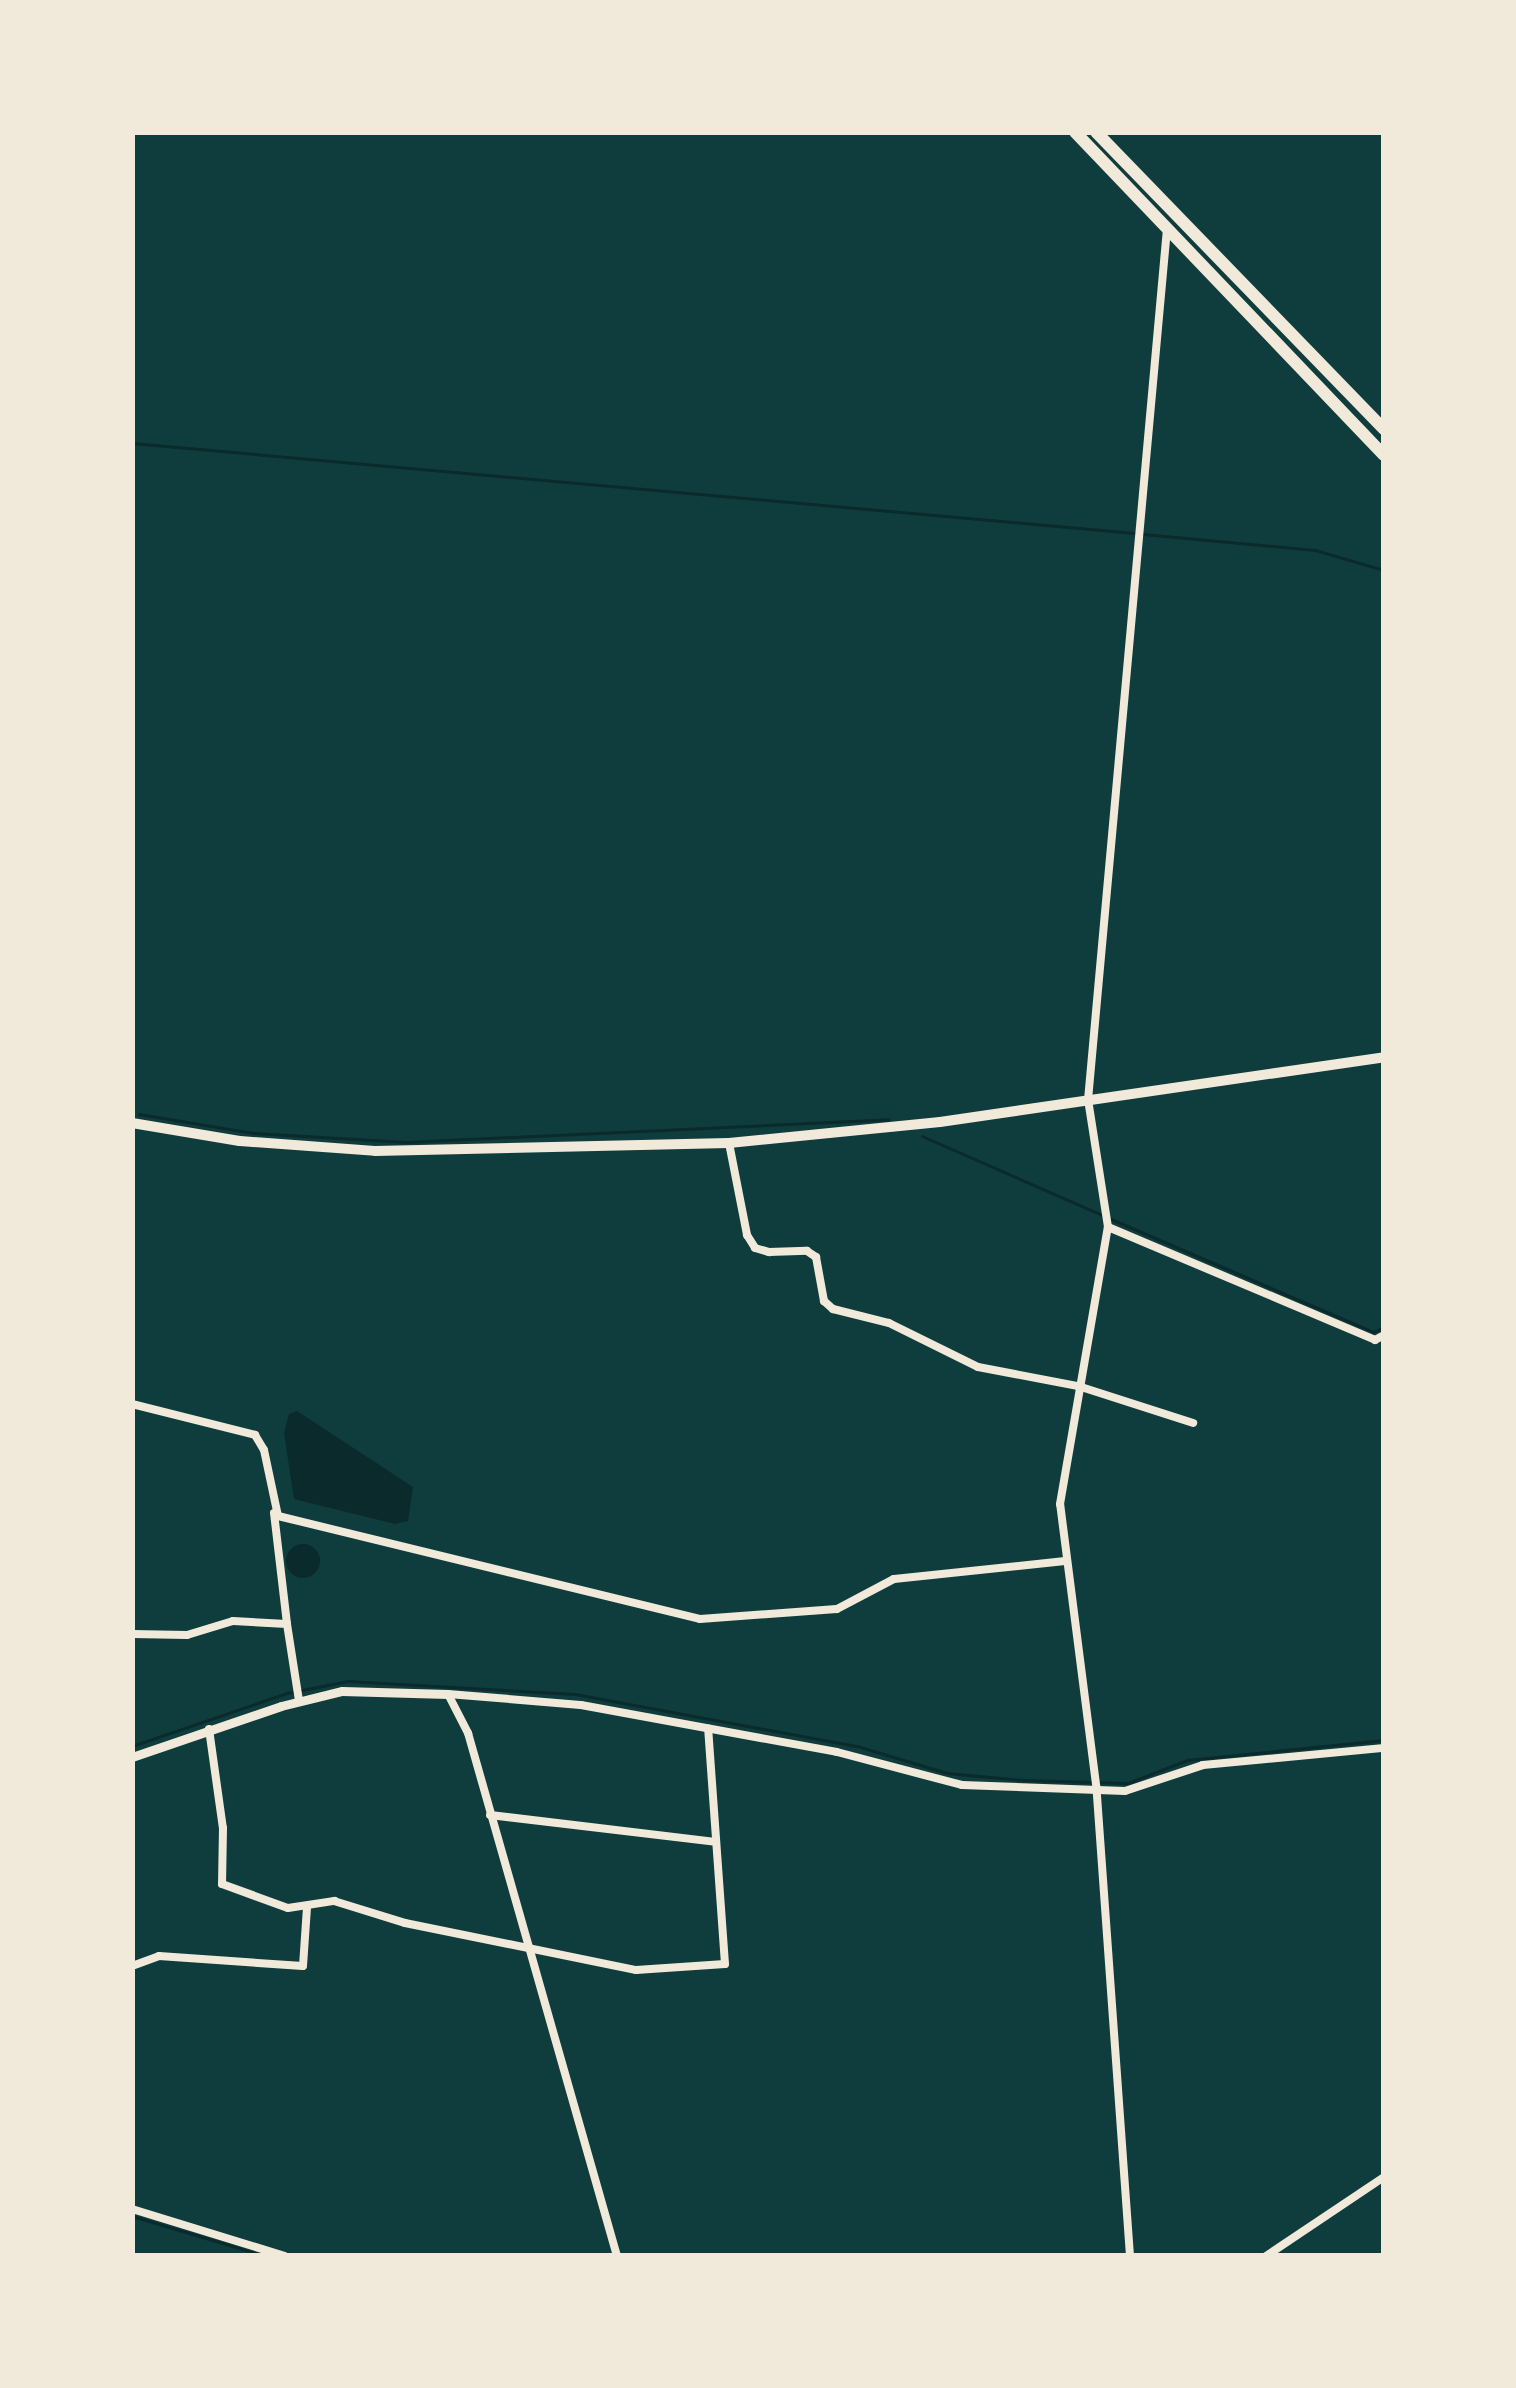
<!DOCTYPE html>
<html>
<head>
<meta charset="utf-8">
<style>
	body { margin:0 }
	#map { position:relative; width:1516px; height:2388px; overflow:hidden; background:#0f3d3e; font-family:"Sofia Sans Condensed",sans-serif }
	div>[style] { position:absolute }
	.water>* { inset:0; background:#0a2a2b }
	.round { border-radius:50% }
	.stream>* { height:3px; margin:-1.5px; padding:0 1.5px; transform-origin:1.5px; border-radius:1.5px; background:#0a2a2b }
	.minor>* { height:8px; margin:-4px; padding:0 4px; transform-origin:4px; border-radius:4px; background:#f1e9da }
	.tertiary>* { height:9px; margin:-4.5px; padding:0 4.5px; transform-origin:4.5px; border-radius:4.5px; background:#f1e9da }
	.primary>* { height:10px; margin:-5px; padding:0 5px; transform-origin:5px; border-radius:5px; background:#f1e9da }
	.trunk>* { height:12px; margin:-6px; padding:0 6px; transform-origin:6px; border-radius:6px; background:#f1e9da }
	span { translate:-50% -50%; white-space:nowrap; text-align:center; line-height:1.15; -webkit-text-stroke:12px #f1e9da; paint-order:stroke }
	.frame { position:absolute; inset:0; border:135px solid #f1e9da; pointer-events:none }
</style>
</head>
<body>
<div id="map">
	<div class="water">
		<div style="clip-path:polygon(297px 1411px,413px 1487px,408px 1521px,395px 1524px,294px 1499px,284px 1433px,289px 1414px)"></div>
		<div class="round" style="left:286px;top:1544px;width:34px;height:34px"></div>
	</div>
	<div class="stream">
		<div style="left:132px;top:443px;width:1006px;rotate:5.13deg"></div>
		<div style="left:1143px;top:534px;width:173px;rotate:5.3deg"></div>
		<div style="left:1315px;top:550px;width:72px;rotate:16.2deg"></div>
		<div style="left:139px;top:1114px;width:117px;rotate:9.4deg"></div>
		<div style="left:254px;top:1133px;width:152px;rotate:3.4deg"></div>
		<div style="left:406px;top:1142px;width:483px;rotate:-2.7deg"></div>
		<div style="left:922px;top:1136px;width:197px;rotate:23.7deg"></div>
		<div style="left:1111px;top:1219px;width:285px;rotate:23.3deg"></div>
		<div style="left:1373px;top:1332px;width:12px;rotate:-24deg"></div>
		<div style="left:132px;top:1746px;width:164px;rotate:-18.9deg"></div>
		<div style="left:287px;top:1693px;width:62px;rotate:-11.1deg"></div>
		<div style="left:348px;top:1681px;width:227px;rotate:3.3deg"></div>
		<div style="left:575px;top:1694px;width:290px;rotate:10.5deg"></div>
		<div style="left:860px;top:1747px;width:91px;rotate:16.6deg"></div>
		<div style="left:947px;top:1773px;width:77px;rotate:5.2deg"></div>
		<div style="left:1024px;top:1780px;width:104px;rotate:1.7deg"></div>
		<div style="left:1128px;top:1783px;width:63px;rotate:-21.3deg"></div>
		<div style="left:1187px;top:1760px;width:198px;rotate:-5.8deg"></div>
		<div style="left:132px;top:2216px;width:139px;rotate:16.7deg"></div>
	</div>
	<div class="minor">
		<div style="left:729px;top:1143px;width:94px;rotate:78.9deg"></div>
		<div style="left:747px;top:1235px;width:15px;rotate:58deg"></div>
		<div style="left:755px;top:1248px;width:15px;rotate:16deg"></div>
		<div style="left:769px;top:1252px;width:38px;rotate:-2deg"></div>
		<div style="left:807px;top:1251px;width:11px;rotate:34deg"></div>
		<div style="left:816px;top:1257px;width:45px;rotate:79.7deg"></div>
		<div style="left:824px;top:1301px;width:12px;rotate:42deg"></div>
		<div style="left:833px;top:1309px;width:58px;rotate:14deg"></div>
		<div style="left:889px;top:1323px;width:99px;rotate:26.3deg"></div>
		<div style="left:978px;top:1367px;width:102px;rotate:10.8deg"></div>
		<div style="left:1078px;top:1386px;width:121px;rotate:17.8deg"></div>
		<div style="left:1108px;top:1227px;width:290px;rotate:22.9deg"></div>
		<div style="left:1375px;top:1340px;width:10px;rotate:-29deg"></div>
		<div style="left:132px;top:1404px;width:127px;rotate:14.1deg"></div>
		<div style="left:255px;top:1435px;width:17px;rotate:59deg"></div>
		<div style="left:264px;top:1450px;width:67px;rotate:78deg"></div>
		<div style="left:278px;top:1516px;width:434px;rotate:13.7deg"></div>
		<div style="left:700px;top:1619px;width:137px;rotate:-4.2deg"></div>
		<div style="left:837px;top:1609px;width:64px;rotate:-27.8deg"></div>
		<div style="left:894px;top:1579px;width:172px;rotate:-6deg"></div>
		<div style="left:274px;top:1513px;width:112px;rotate:83.3deg"></div>
		<div style="left:132px;top:1634px;width:55px;rotate:1deg"></div>
		<div style="left:187px;top:1635px;width:48px;rotate:-16.9deg"></div>
		<div style="left:233px;top:1621px;width:54px;rotate:3.2deg"></div>
		<div style="left:287px;top:1624px;width:78px;rotate:81.1deg"></div>
		<div style="left:448px;top:1694px;width:133px;rotate:4.7deg"></div>
		<div style="left:581px;top:1705px;width:260px;rotate:10.4deg"></div>
		<div style="left:837px;top:1752px;width:129px;rotate:14.8deg"></div>
		<div style="left:962px;top:1785px;width:163px;rotate:2.1deg"></div>
		<div style="left:1125px;top:1791px;width:82px;rotate:-18.4deg"></div>
		<div style="left:1203px;top:1765px;width:182px;rotate:-5.4deg"></div>
		<div style="left:449px;top:1696px;width:42px;rotate:62.8deg"></div>
		<div style="left:468px;top:1733px;width:544px;rotate:74.1deg"></div>
		<div style="left:209px;top:1729px;width:100px;rotate:82deg"></div>
		<div style="left:223px;top:1828px;width:56px;rotate:91deg"></div>
		<div style="left:222px;top:1884px;width:70px;rotate:20deg"></div>
		<div style="left:288px;top:1908px;width:47px;rotate:-8.7deg"></div>
		<div style="left:334px;top:1901px;width:74px;rotate:17.2deg"></div>
		<div style="left:405px;top:1923px;width:236px;rotate:11.5deg"></div>
		<div style="left:636px;top:1970px;width:89px;rotate:-3.9deg"></div>
		<div style="left:725px;top:1964px;width:236px;rotate:-94.1deg"></div>
		<div style="left:490px;top:1815px;width:227px;rotate:6.8deg"></div>
		<div style="left:132px;top:1966px;width:29px;rotate:-20deg"></div>
		<div style="left:159px;top:1956px;width:144px;rotate:4deg"></div>
		<div style="left:303px;top:1966px;width:59px;rotate:-86.1deg"></div>
		<div style="left:132px;top:2209px;width:160px;rotate:17.1deg"></div>
		<div style="left:1130px;top:2256px;width:465px;rotate:-94.1deg"></div>
		<div style="left:1097px;top:1792px;width:290px;rotate:-97.3deg"></div>
		<div style="left:1060px;top:1504px;width:281px;rotate:-80.2deg"></div>
		<div style="left:1108px;top:1227px;width:129px;rotate:-98.9deg"></div>
		<div style="left:1088px;top:1100px;width:875px;rotate:-84.82deg"></div>
		<div style="left:1266px;top:2256px;width:142px;rotate:-33.8deg"></div>
	</div>
	<div class="tertiary">
		<div style="left:132px;top:1757px;width:157px;rotate:-18.9deg"></div>
		<div style="left:281px;top:1706px;width:63px;rotate:-13.8deg"></div>
		<div style="left:342px;top:1691px;width:106px;rotate:1.6deg"></div>
	</div>
	<div class="primary">
		<div style="left:132px;top:1123px;width:109px;rotate:9.5deg"></div>
		<div style="left:240px;top:1141px;width:135px;rotate:4.2deg"></div>
		<div style="left:375px;top:1151px;width:354px;rotate:-1.3deg"></div>
		<div style="left:729px;top:1143px;width:212px;rotate:-5.7deg"></div>
		<div style="left:940px;top:1122px;width:449px;rotate:-8.3deg"></div>
	</div>
	<div class="trunk">
		<div style="left:1075px;top:132px;width:447px;rotate:46.3deg"></div>
		<div style="left:1096px;top:132px;width:414px;rotate:45.9deg"></div>
	</div>
	<div class="frame"></div>
</div>
</body>
</html>
